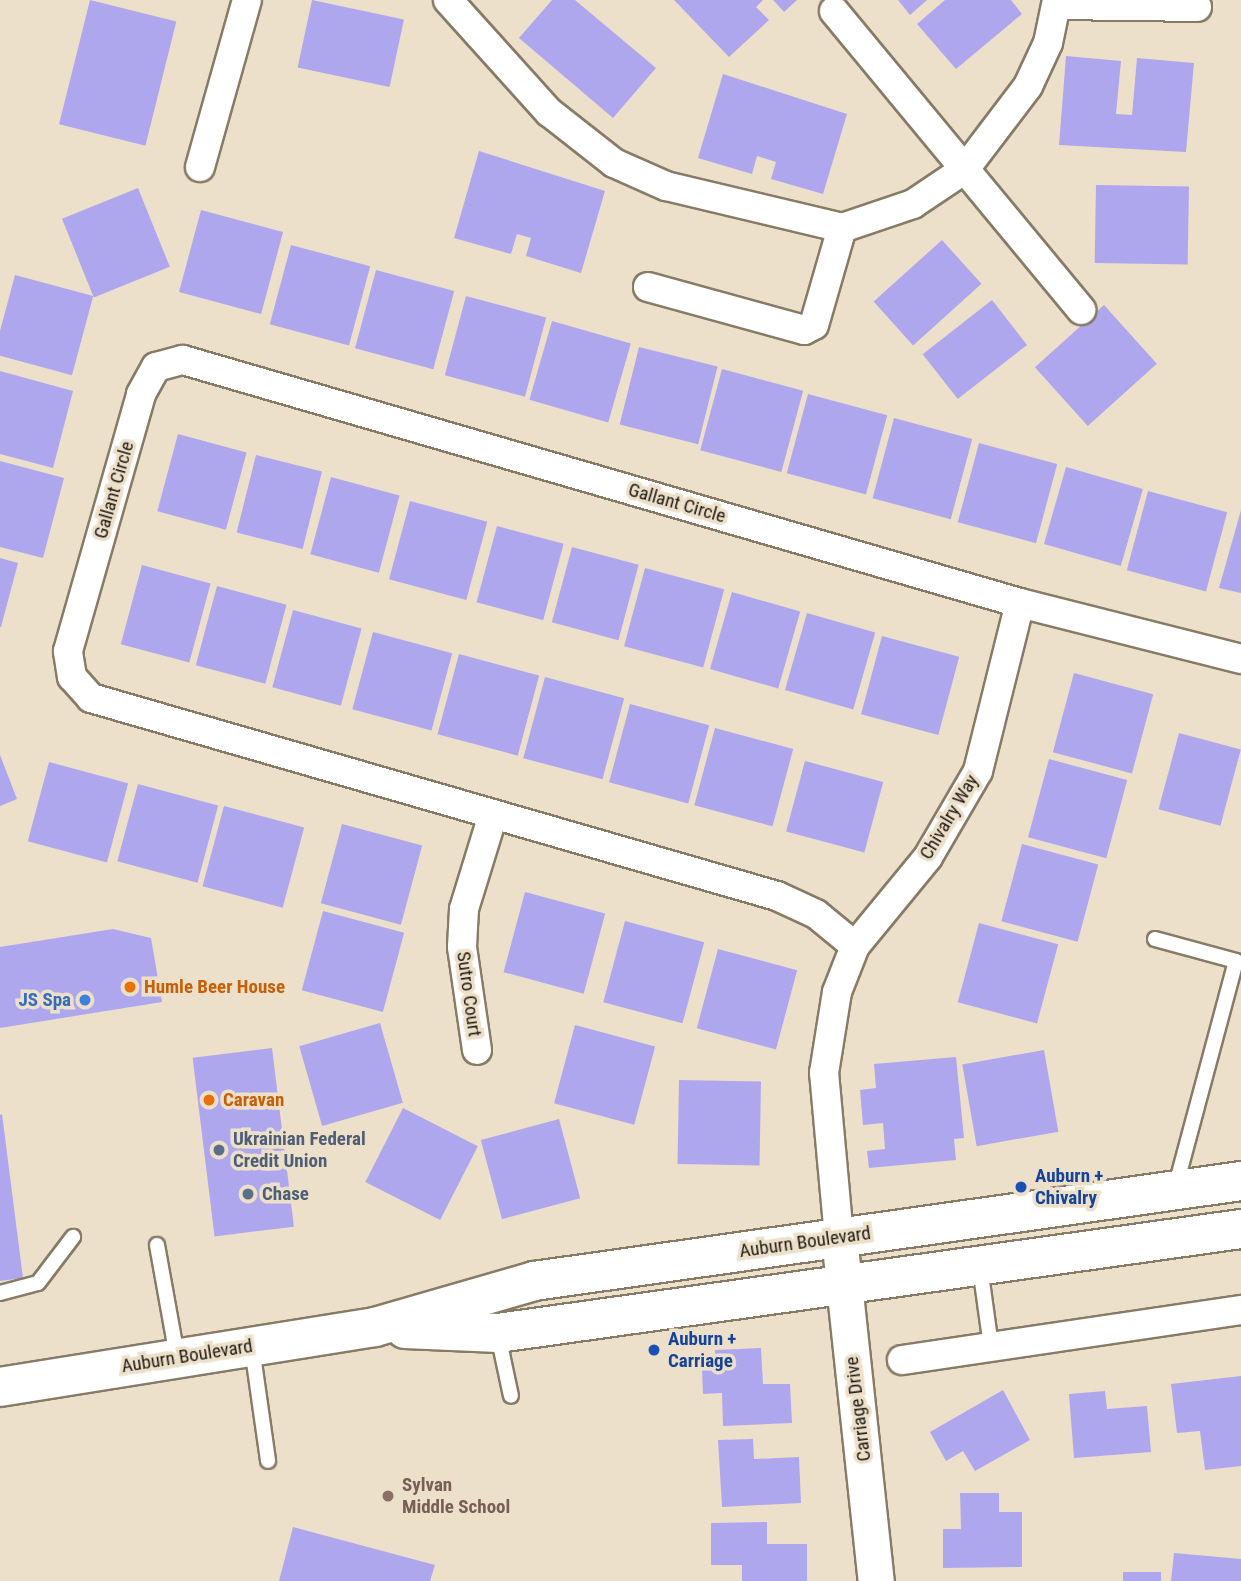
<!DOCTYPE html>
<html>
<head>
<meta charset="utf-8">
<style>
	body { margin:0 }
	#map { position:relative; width:1241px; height:1581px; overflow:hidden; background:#ede0ca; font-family:"Roboto Condensed",sans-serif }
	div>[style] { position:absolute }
	.building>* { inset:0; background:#afa7ee; transform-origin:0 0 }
	.roads { filter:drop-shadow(2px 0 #877b67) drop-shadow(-2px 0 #877b67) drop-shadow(0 2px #877b67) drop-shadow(0 -2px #877b67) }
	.service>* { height:14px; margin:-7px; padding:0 7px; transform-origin:7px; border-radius:7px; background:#fff }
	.minor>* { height:28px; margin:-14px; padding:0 14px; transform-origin:14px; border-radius:14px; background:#fff }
	.tertiary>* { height:35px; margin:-17.5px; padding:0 17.5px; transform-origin:17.5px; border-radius:17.5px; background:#fff }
	.secondary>* { height:38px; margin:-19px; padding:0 19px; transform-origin:19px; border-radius:19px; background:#fff }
	.dots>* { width:19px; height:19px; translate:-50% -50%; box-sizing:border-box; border:4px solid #ede0ca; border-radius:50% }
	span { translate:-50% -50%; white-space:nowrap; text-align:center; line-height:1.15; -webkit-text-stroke:7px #ede0ca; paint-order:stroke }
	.street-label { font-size:19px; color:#1f1a12 }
	.food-label { font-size:19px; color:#c56008; font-weight:700 }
	.left { translate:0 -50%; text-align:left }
	.shop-label { font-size:19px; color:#366cbe; font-weight:700 }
	.right { translate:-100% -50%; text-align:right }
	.service-label { font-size:19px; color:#4e5e75; font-weight:700 }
	.transit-label { font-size:19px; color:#164399; font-weight:700 }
	.education-label { font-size:19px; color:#785e54; font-weight:700 }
</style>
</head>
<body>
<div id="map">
	<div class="building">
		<div style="left:90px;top:0;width:89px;height:128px;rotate:14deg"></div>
		<div style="left:312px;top:0;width:94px;height:69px;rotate:12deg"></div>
		<div style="clip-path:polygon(552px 0,575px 0,656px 68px,613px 118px,519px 38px)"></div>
		<div style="clip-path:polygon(674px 0,763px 0,756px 7px,769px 20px,729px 57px)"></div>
		<div style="clip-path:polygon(773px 0,797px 0,784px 12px)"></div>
		<div style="clip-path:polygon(898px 0,927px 0,910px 15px)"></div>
		<div style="clip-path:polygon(945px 0,1011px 0,1022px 14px,956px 69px,917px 24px)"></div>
		<div style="clip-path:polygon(1066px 56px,1121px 61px,1116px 114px,1132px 115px,1137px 58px,1194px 63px,1186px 152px,1059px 145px)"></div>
		<div style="clip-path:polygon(723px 74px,847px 114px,823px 194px,771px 179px,776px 162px,757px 156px,752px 174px,698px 158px)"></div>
		<div style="clip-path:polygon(479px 151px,605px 191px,581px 273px,526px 256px,531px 238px,517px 234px,511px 254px,454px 238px)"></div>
		<div style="left:1096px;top:185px;width:93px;height:78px;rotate:1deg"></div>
		<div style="left:138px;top:188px;width:85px;height:82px;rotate:68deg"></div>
		<div style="left:201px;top:210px;width:85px;height:85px;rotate:15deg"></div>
		<div style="left:942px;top:240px;width:59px;height:92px;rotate:48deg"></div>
		<div style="left:291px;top:245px;width:82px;height:82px;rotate:15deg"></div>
		<div style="left:376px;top:270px;width:81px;height:81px;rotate:15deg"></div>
		<div style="left:15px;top:275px;width:81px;height:82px;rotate:15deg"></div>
		<div style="left:466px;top:296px;width:83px;height:82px;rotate:15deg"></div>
		<div style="left:992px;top:300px;width:57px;height:88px;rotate:52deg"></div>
		<div style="left:1104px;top:305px;width:79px;height:93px;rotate:48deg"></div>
		<div style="left:552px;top:321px;width:82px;height:82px;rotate:16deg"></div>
		<div style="left:639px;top:347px;width:81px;height:80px;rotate:14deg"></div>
		<div style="left:722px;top:369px;width:84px;height:84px;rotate:15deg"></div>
		<div style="clip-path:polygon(0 371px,73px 391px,53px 468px,0 454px)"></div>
		<div style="left:808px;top:394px;width:82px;height:82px;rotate:15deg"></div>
		<div style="left:894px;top:418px;width:81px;height:83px;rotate:15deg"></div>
		<div style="left:178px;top:434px;width:71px;height:80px;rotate:15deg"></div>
		<div style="left:979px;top:443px;width:81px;height:82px;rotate:15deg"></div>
		<div style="left:256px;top:455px;width:68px;height:80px;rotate:14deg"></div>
		<div style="clip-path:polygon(0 461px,64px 478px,43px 558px,0 547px)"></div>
		<div style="left:1066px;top:467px;width:80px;height:80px;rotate:16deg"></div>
		<div style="left:331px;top:477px;width:71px;height:80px;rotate:15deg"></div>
		<div style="left:1148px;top:491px;width:82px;height:82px;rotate:15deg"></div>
		<div style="left:410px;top:501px;width:80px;height:81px;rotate:15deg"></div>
		<div style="clip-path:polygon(1241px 510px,1241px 593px,1219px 588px)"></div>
		<div style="left:497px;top:526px;width:69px;height:79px;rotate:15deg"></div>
		<div style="left:572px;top:547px;width:69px;height:78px;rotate:15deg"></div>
		<div style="clip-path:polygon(0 558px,18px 563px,1px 627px,0 627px)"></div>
		<div style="left:142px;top:565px;width:71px;height:82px;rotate:15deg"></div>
		<div style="left:645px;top:568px;width:82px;height:81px;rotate:15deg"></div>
		<div style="left:217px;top:586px;width:72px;height:82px;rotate:15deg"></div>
		<div style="left:732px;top:592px;width:71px;height:80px;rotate:16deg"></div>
		<div style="left:293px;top:610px;width:71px;height:80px;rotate:15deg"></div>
		<div style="left:807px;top:613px;width:71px;height:80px;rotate:16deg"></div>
		<div style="left:373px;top:632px;width:82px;height:80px;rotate:15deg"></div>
		<div style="left:882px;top:636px;width:80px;height:81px;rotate:15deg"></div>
		<div style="left:459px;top:654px;width:83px;height:83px;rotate:15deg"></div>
		<div style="left:1074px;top:673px;width:82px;height:82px;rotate:15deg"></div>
		<div style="left:545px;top:677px;width:82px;height:84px;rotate:15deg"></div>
		<div style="left:630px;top:704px;width:82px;height:81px;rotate:15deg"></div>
		<div style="left:715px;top:728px;width:81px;height:80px;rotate:15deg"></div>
		<div style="left:1179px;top:733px;width:64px;height:79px;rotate:15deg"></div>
		<div style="clip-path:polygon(0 755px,17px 799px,0 806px)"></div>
		<div style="left:1049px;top:759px;width:81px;height:81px;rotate:15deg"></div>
		<div style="left:805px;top:761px;width:81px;height:73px;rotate:15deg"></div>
		<div style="left:49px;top:762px;width:82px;height:82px;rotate:15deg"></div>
		<div style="left:138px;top:784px;width:83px;height:80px;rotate:15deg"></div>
		<div style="left:224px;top:806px;width:83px;height:83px;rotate:15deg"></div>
		<div style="left:342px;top:824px;width:83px;height:82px;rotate:15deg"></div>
		<div style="left:1022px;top:844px;width:79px;height:80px;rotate:15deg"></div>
		<div style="left:525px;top:892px;width:83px;height:83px;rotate:15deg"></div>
		<div style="left:323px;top:911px;width:84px;height:82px;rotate:15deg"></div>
		<div style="left:625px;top:921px;width:82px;height:84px;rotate:15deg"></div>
		<div style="left:979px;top:923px;width:82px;height:82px;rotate:15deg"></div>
		<div style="clip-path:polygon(113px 929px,151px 938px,162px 1002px,0 1028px,0 947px)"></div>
		<div style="left:718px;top:949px;width:82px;height:82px;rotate:15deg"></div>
		<div style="left:380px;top:1023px;width:83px;height:84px;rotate:74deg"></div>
		<div style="left:575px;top:1025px;width:83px;height:81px;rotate:15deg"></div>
		<div style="left:272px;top:1048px;width:180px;height:80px;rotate:83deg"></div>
		<div style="left:1044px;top:1050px;width:83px;height:83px;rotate:80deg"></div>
		<div style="clip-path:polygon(956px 1057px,964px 1138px,954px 1139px,956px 1160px,869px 1168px,867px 1151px,885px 1149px,883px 1123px,863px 1125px,860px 1090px,876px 1088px,874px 1064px)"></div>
		<div style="left:679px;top:1080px;width:82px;height:84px;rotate:1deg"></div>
		<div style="left:403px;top:1108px;width:84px;height:83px;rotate:27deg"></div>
		<div style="clip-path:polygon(2px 1114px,23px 1278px,0 1281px,0 1115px)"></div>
		<div style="left:559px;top:1119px;width:82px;height:81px;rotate:75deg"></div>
		<div style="clip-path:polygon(761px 1348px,763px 1384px,790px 1384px,792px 1423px,723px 1426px,722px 1393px,703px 1394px,702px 1369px,716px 1369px,715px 1350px)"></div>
		<div style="clip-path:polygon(1241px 1376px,1241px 1466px,1205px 1470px,1200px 1431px,1177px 1433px,1171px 1384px)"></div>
		<div style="clip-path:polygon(1003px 1390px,1030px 1440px,975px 1471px,963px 1451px,946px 1461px,930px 1432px)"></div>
		<div style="clip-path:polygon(1105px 1391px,1107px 1409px,1147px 1406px,1151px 1452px,1074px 1458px,1069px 1394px)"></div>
		<div style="clip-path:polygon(753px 1439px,754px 1459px,799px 1457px,801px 1503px,722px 1507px,718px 1440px)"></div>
		<div style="clip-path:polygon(960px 1493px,999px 1493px,999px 1512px,1022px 1512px,1022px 1567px,943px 1568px,943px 1529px,961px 1529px)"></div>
		<div style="clip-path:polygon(767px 1522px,767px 1544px,807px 1544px,807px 1581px,742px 1581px,742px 1565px,711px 1565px,711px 1523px)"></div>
		<div style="clip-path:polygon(293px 1527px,435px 1565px,430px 1581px,279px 1581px)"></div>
		<div style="clip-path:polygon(1174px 1553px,1241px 1559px,1241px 1581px,1171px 1581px)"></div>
		<div style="left:1123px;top:1572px;width:38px;height:9px"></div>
	</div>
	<div class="roads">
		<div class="service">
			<div style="left:1155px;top:939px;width:84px;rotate:15.2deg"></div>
			<div style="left:1236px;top:961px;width:235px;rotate:105deg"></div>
			<div style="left:157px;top:1245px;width:113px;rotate:79.8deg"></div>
			<div style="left:980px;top:1267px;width:80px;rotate:82.1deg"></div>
			<div style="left:0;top:1293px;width:39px;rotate:-15deg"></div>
			<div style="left:38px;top:1283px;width:58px;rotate:-52.7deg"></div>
			<div style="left:498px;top:1335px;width:62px;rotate:78deg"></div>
			<div style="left:252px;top:1348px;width:114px;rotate:81.9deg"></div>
		</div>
		<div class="minor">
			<div style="left:448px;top:0;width:151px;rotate:48deg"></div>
			<div style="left:549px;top:112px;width:83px;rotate:38.1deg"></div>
			<div style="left:614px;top:163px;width:57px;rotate:23.9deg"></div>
			<div style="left:666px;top:186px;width:181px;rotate:13.4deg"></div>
			<div style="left:842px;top:228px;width:75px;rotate:-18.7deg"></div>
			<div style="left:913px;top:204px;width:63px;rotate:-33.9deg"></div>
			<div style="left:965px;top:169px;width:104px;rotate:-52.8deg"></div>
			<div style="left:1028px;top:86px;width:47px;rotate:-65.1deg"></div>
			<div style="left:1048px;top:43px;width:44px;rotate:-78.2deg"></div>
			<div style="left:1057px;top:5px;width:140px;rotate:0.8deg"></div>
			<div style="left:834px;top:11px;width:388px;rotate:50.4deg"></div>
			<div style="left:200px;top:167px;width:173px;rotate:-74.3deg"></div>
			<div style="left:648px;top:287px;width:162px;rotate:15.4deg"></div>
			<div style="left:804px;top:330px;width:11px;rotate:-27deg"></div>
			<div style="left:814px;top:325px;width:101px;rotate:-73.9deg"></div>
			<div style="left:855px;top:946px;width:50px;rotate:-140.6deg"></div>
			<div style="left:816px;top:914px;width:43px;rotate:-155.2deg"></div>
			<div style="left:777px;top:896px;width:714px;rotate:-163.9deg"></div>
			<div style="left:91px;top:698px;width:28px;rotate:-132deg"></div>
			<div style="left:72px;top:677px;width:26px;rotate:-99deg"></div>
			<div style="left:68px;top:651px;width:267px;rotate:-74.1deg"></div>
			<div style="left:141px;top:394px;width:31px;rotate:-61deg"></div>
			<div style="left:156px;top:367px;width:28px;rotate:-15deg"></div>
			<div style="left:183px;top:360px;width:872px;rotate:16.19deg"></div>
			<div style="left:1020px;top:603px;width:228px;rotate:14.2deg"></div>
			<div style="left:477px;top:1050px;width:104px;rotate:-98.3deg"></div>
			<div style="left:462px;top:947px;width:38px;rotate:-87deg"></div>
			<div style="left:464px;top:909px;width:98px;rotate:-72.9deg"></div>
			<div style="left:839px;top:1237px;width:165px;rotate:-95.2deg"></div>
			<div style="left:824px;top:1073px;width:82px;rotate:-80.9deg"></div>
			<div style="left:837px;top:992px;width:49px;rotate:-68.6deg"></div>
			<div style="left:855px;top:946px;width:115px;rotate:-50.6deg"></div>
			<div style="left:928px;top:857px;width:99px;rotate:-59.8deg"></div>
			<div style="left:978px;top:771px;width:173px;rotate:-76deg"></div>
			<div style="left:902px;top:1360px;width:343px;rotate:-8.4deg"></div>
		</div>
		<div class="tertiary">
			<div style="left:839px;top:1237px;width:346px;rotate:83.9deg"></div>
		</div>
		<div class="secondary">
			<div style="left:405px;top:1329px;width:93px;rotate:2.5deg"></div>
			<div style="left:498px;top:1333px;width:750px;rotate:-7.97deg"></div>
			<div style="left:0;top:1387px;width:380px;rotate:-9.1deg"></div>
			<div style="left:375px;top:1327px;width:166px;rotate:-16.1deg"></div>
			<div style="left:534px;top:1281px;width:714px;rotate:-8.05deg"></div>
		</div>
	</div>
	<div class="dots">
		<div style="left:130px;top:987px;background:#e8710a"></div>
		<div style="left:85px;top:1000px;background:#3f7fe0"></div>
		<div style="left:209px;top:1100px;background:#e8710a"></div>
		<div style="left:219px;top:1150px;background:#5c6f8a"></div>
		<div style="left:1021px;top:1187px;background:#1a4fb4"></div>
		<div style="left:248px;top:1194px;background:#5c6f8a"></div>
		<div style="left:654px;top:1350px;background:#1a4fb4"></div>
		<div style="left:388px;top:1496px;background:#8d6e63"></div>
	</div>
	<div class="street-label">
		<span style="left:114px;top:490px;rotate:-74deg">Gallant Circle</span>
		<span style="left:677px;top:503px;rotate:16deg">Gallant Circle</span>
		<span style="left:949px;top:817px;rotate:-59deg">Chivalry Way</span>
		<span style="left:469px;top:994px;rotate:82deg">Sutro Court</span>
		<span style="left:805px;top:1242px;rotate:-8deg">Auburn Boulevard</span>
		<span style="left:187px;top:1356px;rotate:-9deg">Auburn Boulevard</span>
		<span style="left:858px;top:1409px;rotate:-97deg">Carriage Drive</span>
	</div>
	<div class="food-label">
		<span class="left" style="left:144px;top:987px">Humle Beer House</span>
		<span class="left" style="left:223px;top:1100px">Caravan</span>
	</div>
	<div class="shop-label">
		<span class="right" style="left:71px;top:1000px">JS Spa</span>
	</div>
	<div class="service-label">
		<span class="left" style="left:233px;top:1150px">Ukrainian Federal<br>Credit Union</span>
		<span class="left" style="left:262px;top:1194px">Chase</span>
	</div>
	<div class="transit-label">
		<span class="left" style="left:1035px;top:1187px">Auburn +<br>Chivalry</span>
		<span class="left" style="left:668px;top:1350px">Auburn +<br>Carriage</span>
	</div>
	<div class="education-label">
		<span class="left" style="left:402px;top:1496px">Sylvan<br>Middle School</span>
	</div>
</div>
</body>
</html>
